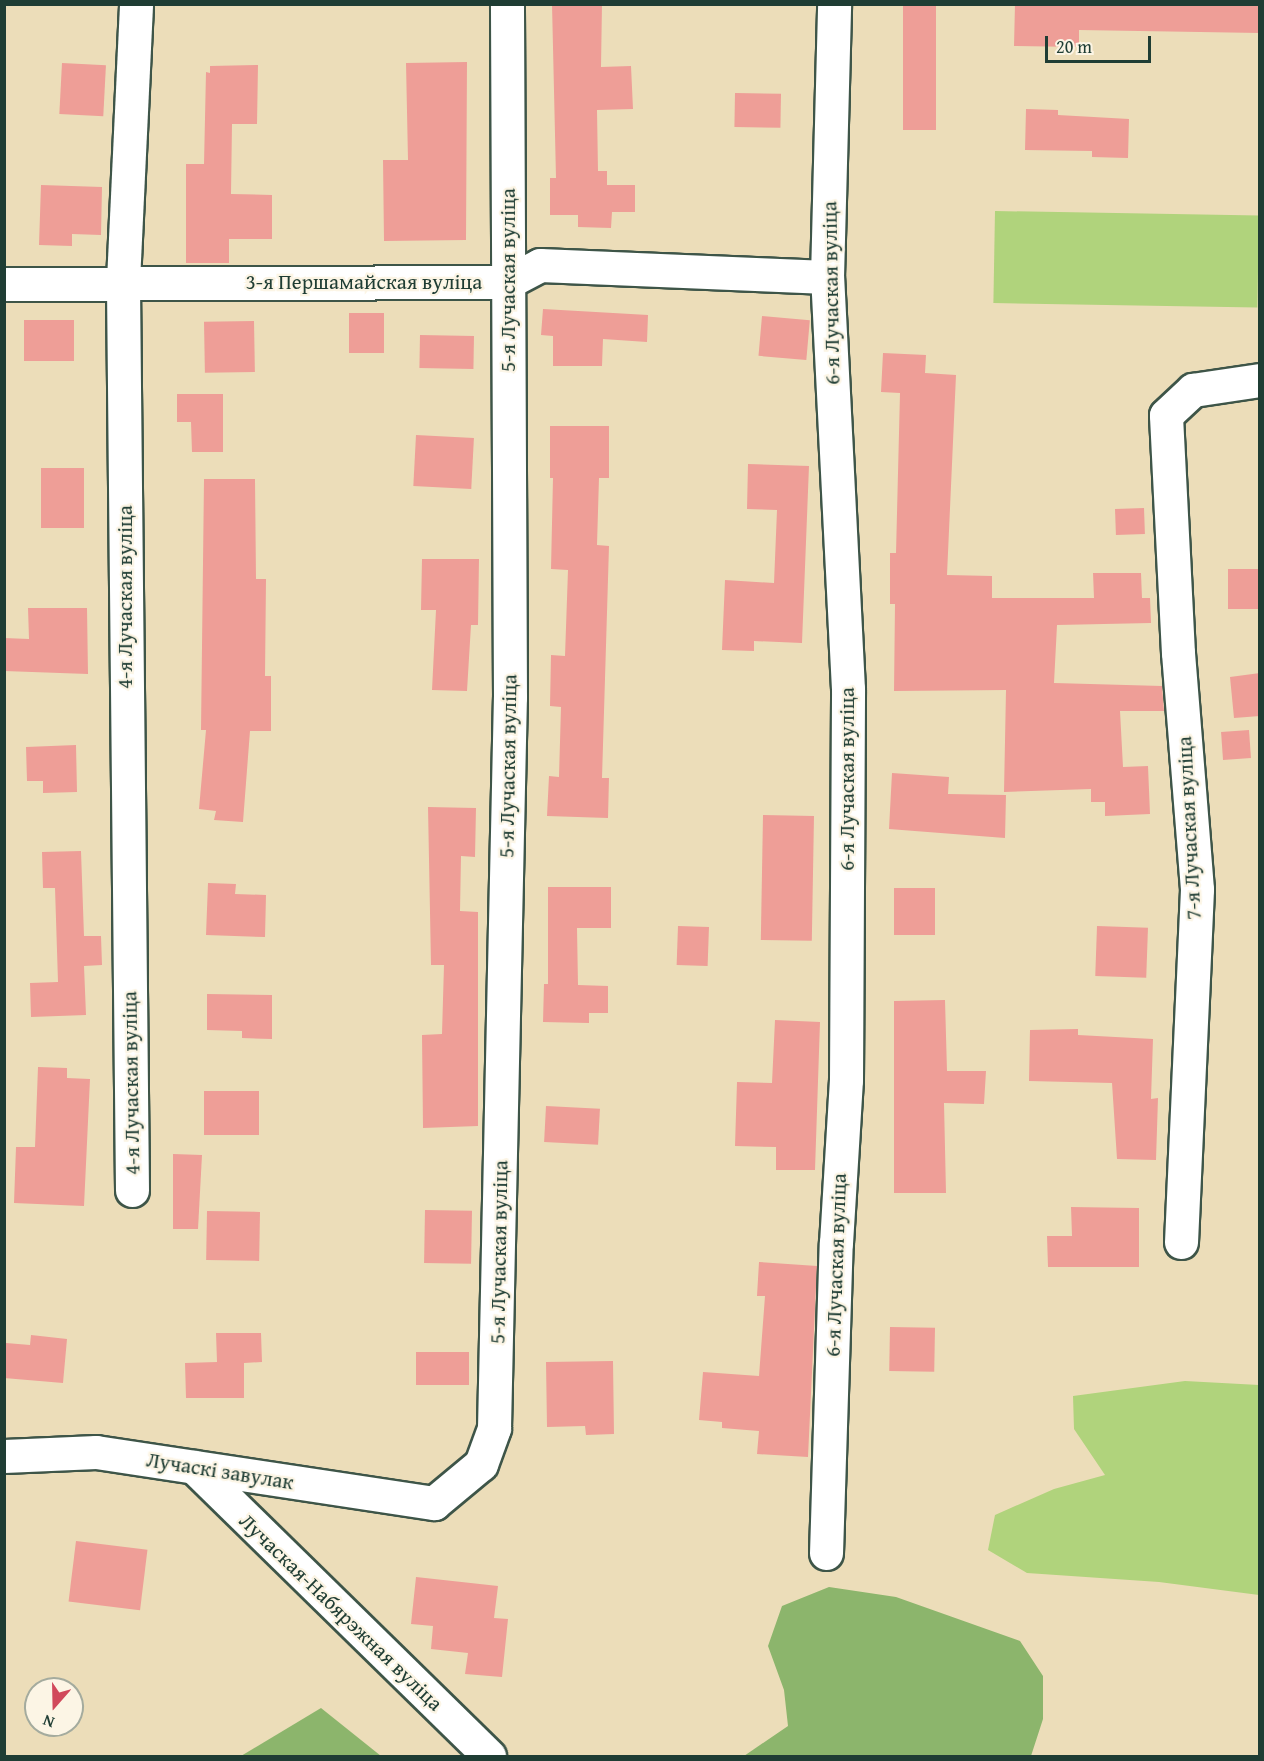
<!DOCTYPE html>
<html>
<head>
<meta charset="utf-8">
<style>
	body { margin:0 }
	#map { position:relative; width:1264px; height:1761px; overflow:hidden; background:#ecddb9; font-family:"Gentium Book Plus",serif }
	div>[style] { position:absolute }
	.green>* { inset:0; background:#b0d37c; transform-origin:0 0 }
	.forest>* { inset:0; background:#8cb56c }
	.building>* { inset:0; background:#ee9e97; transform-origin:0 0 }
	.roads { filter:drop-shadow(2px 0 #3e5548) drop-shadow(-2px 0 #3e5548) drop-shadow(0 2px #3e5548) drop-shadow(0 -2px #3e5548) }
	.minor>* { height:33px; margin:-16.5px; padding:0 16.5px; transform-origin:16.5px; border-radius:16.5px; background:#fff }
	span { translate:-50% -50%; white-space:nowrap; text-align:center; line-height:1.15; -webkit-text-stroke:4.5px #fcf5e5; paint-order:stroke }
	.street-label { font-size:21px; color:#1f3d34 }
	.frame { position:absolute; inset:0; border:6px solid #1f3d34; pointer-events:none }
	.north { position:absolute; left:24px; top:1677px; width:60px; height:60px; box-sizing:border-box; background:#fcf5e5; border:2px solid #a4ab9e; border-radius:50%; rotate:200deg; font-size:16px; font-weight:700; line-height:24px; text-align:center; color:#1f3d34 }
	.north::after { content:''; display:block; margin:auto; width:21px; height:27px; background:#d1495b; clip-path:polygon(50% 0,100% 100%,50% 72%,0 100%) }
	.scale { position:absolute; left:1045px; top:36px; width:106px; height:27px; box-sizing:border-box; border:3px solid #1f3d34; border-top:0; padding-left:8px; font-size:18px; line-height:21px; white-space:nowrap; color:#1f3d34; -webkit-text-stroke:4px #fcf5e5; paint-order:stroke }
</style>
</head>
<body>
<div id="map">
	<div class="green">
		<div style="left:995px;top:211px;width:264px;height:92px;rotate:1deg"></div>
		<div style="clip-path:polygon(1185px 1381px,1259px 1385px,1259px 1595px,1159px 1582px,1027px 1573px,988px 1550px,995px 1515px,1054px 1489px,1105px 1475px,1074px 1429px,1073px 1396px)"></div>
	</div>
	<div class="forest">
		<div style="clip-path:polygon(829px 1587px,896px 1597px,1020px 1641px,1043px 1676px,1043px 1719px,1031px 1756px,744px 1756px,788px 1726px,784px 1690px,768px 1646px,782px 1606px)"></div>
		<div style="clip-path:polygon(321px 1708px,381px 1756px,241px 1756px)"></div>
	</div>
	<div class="building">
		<div style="clip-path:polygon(552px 4px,602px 4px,601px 67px,631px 66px,633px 109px,597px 110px,598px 171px,607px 171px,607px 185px,635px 185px,635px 212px,612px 212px,611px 228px,578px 227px,578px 215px,550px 215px,550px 178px,556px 178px)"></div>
		<div style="left:903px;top:4px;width:33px;height:126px"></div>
		<div style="clip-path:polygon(1015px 4px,1260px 4px,1260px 33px,1079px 30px,1079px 47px,1014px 46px)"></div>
		<div style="clip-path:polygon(467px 62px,466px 240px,384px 241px,383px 160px,408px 160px,406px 63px)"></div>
		<div style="left:62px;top:63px;width:44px;height:51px;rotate:3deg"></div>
		<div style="clip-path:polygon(258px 65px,257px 124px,232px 124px,231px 194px,272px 195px,272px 239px,229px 239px,229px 263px,186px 263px,186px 164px,204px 164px,206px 72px,210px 73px,210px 66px)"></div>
		<div style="left:735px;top:93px;width:46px;height:34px;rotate:1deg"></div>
		<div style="clip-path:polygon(1026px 109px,1058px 110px,1058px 115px,1129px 119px,1128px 158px,1092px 157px,1092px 151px,1025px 150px)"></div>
		<div style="clip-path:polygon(41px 185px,102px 187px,101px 235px,72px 234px,72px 246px,39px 245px)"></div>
		<div style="clip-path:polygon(543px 309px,648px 315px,647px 342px,603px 339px,602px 366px,553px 366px,553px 336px,541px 335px)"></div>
		<div style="left:349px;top:313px;width:35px;height:40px"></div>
		<div style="left:762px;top:316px;width:48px;height:40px;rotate:5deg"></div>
		<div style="left:24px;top:320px;width:50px;height:41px"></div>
		<div style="left:254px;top:321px;width:51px;height:50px;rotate:89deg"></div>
		<div style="left:420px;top:335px;width:54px;height:33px;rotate:1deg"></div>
		<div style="clip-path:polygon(883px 353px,926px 355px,925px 373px,956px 375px,947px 575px,992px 576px,992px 598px,1094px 598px,1093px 573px,1141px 573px,1142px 598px,1150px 598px,1151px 623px,1057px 625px,1054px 683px,1162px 686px,1164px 711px,1120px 711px,1123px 767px,1148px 766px,1150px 814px,1105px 816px,1105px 802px,1091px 802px,1091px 789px,1004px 792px,1006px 690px,894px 691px,895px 604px,890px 604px,890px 553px,896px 553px,900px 393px,881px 392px)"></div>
		<div style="clip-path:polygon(177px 394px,223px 394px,223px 452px,192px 452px,191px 422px,177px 422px)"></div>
		<div style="clip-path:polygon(550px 426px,609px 426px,609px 478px,599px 478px,597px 545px,609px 546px,602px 778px,609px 778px,608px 818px,547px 816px,549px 776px,559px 777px,561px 707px,550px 706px,551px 655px,565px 656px,568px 570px,551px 569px,553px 478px,550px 478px)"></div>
		<div style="left:416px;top:435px;width:58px;height:51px;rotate:3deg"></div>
		<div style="clip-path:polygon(748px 464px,809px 466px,802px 643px,754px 641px,754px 651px,722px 650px,725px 580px,774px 583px,777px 510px,747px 509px)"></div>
		<div style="left:41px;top:468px;width:43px;height:60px"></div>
		<div style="clip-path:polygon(204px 479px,255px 479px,256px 579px,266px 579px,265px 676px,271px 676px,271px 731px,250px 731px,243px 822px,214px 820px,216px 811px,199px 809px,206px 730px,201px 730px)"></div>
		<div style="left:1144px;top:508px;width:26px;height:29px;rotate:88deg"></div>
		<div style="clip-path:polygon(422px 559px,479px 559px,478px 625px,471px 625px,467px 691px,432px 690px,436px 610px,421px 610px)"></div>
		<div style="left:1260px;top:569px;width:40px;height:32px;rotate:90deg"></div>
		<div style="clip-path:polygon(28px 608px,87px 608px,88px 674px,4px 671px,4px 638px,29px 639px)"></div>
		<div style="clip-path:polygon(1260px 673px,1260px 716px,1234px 718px,1230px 677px)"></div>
		<div style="left:1249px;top:730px;width:28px;height:28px;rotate:86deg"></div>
		<div style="clip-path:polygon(76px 745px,77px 792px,43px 793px,43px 781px,27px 781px,26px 747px)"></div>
		<div style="clip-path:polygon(892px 773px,949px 777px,948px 794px,1006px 795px,1005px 838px,889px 829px)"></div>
		<div style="clip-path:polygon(428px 807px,476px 808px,475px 857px,461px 856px,460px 911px,478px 912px,478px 1126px,423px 1128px,422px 1035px,442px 1034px,444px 965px,431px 965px)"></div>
		<div style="left:763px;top:815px;width:51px;height:125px;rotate:1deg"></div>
		<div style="clip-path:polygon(81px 851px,84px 936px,101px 936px,102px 965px,84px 966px,86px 1015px,31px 1017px,30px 983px,58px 982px,55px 888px,43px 888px,42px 852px)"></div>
		<div style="clip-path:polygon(208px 883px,236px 884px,235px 894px,266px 895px,265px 937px,206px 935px)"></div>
		<div style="clip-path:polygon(548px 887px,611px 887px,611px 928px,577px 928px,578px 985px,608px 986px,608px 1013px,589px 1013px,589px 1023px,543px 1022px,544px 984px,548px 984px)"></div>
		<div style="left:894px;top:888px;width:41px;height:47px"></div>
		<div style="left:678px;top:926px;width:31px;height:39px;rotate:2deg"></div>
		<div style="left:1097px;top:926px;width:51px;height:50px;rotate:2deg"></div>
		<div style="clip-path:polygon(207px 994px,272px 995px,272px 1039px,242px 1038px,242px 1031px,207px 1030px)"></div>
		<div style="clip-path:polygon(945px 1000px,947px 1071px,986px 1071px,984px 1104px,944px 1103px,946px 1193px,894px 1193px,894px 1001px)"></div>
		<div style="clip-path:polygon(775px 1020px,820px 1022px,815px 1170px,776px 1170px,776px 1147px,735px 1146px,737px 1082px,772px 1083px)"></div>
		<div style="clip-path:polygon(1078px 1029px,1078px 1035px,1153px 1039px,1151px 1099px,1158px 1098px,1156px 1160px,1117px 1159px,1112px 1083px,1029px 1081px,1030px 1030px)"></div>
		<div style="clip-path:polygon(38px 1067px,67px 1068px,67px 1078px,90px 1079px,84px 1206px,14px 1203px,16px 1147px,35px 1147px)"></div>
		<div style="left:204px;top:1091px;width:55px;height:44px"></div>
		<div style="left:546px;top:1106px;width:54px;height:36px;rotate:3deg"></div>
		<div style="clip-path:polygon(173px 1154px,202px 1155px,198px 1229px,173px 1229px)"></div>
		<div style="clip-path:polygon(1071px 1207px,1139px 1208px,1139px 1267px,1048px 1267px,1047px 1236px,1072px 1236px)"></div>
		<div style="left:425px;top:1210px;width:47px;height:53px;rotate:1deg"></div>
		<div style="left:207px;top:1211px;width:53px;height:49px;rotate:1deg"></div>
		<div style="clip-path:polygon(759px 1262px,817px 1266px,808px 1457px,757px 1454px,759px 1431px,722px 1428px,722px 1422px,699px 1420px,703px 1372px,759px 1376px,765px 1296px,757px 1296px)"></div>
		<div style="left:890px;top:1327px;width:45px;height:44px;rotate:1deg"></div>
		<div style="clip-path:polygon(216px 1333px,261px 1333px,262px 1362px,244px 1363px,244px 1398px,186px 1398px,185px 1363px,217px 1362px)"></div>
		<div style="clip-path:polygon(31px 1335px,67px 1339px,63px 1383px,4px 1378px,6px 1343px,30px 1345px)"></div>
		<div style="left:469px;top:1352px;width:33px;height:53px;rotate:90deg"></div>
		<div style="clip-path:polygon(613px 1361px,614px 1434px,586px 1435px,585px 1426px,547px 1427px,546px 1362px)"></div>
		<div style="left:76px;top:1541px;width:72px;height:61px;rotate:7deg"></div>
		<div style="clip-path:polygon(416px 1577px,498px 1586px,494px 1618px,508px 1619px,502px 1677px,465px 1674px,468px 1653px,431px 1649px,433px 1626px,411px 1624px)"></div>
	</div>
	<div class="roads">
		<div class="minor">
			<div style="left:4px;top:284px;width:504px;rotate:-0.23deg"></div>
			<div style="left:508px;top:282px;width:36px;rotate:-28deg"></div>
			<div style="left:540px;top:265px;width:287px;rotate:2.4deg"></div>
			<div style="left:132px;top:1190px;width:909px;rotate:-90.57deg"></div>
			<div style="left:123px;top:281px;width:277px;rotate:-87.3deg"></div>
			<div style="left:1181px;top:1242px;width:353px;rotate:-87.4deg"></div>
			<div style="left:1197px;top:889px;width:237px;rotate:-94.6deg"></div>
			<div style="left:1178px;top:653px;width:238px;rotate:-92.9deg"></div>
			<div style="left:1166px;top:415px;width:37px;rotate:-43deg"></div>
			<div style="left:1193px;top:390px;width:68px;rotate:-8.5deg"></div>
			<div style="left:4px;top:1456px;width:92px;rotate:-2.5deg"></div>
			<div style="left:96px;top:1452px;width:342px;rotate:8.6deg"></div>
			<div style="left:434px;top:1503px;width:61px;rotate:-39.7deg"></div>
			<div style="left:481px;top:1464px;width:38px;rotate:-70deg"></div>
			<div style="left:494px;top:1428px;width:731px;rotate:-88.75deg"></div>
			<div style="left:510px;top:697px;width:693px;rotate:-90.25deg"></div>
			<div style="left:194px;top:1467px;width:413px;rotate:44.4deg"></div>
			<div style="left:826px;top:1553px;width:310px;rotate:-88.2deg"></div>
			<div style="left:836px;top:1243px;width:163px;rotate:-86.5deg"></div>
			<div style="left:846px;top:1080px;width:391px;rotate:-89.7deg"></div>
			<div style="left:848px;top:689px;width:413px;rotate:-92.9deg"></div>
			<div style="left:827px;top:277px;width:273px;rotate:-88.5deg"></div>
		</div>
	</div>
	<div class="street-label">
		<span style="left:508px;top:280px;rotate:-90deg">5-я Лучаская вуліца</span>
		<span style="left:364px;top:282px">3-я Першамайская вуліца</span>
		<span style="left:831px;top:293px;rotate:-91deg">6-я Лучаская вуліца</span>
		<span style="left:125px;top:597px;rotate:-90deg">4-я Лучаская вуліца</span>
		<span style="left:508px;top:766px;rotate:-89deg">5-я Лучаская вуліца</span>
		<span style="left:847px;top:779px;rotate:-90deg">6-я Лучаская вуліца</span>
		<span style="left:1189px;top:828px;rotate:-93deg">7-я Лучаская вуліца</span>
		<span style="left:131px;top:1083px;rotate:-91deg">4-я Лучаская вуліца</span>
		<span style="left:499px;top:1252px;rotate:-89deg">5-я Лучаская вуліца</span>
		<span style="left:836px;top:1265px;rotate:-88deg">6-я Лучаская вуліца</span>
		<span style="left:220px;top:1471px;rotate:9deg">Лучаскі завулак</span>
		<span style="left:341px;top:1612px;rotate:44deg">Лучаская-Набярэжная вуліца</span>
	</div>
	<div class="frame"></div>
	<div class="north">N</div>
	<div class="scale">20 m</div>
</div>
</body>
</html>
